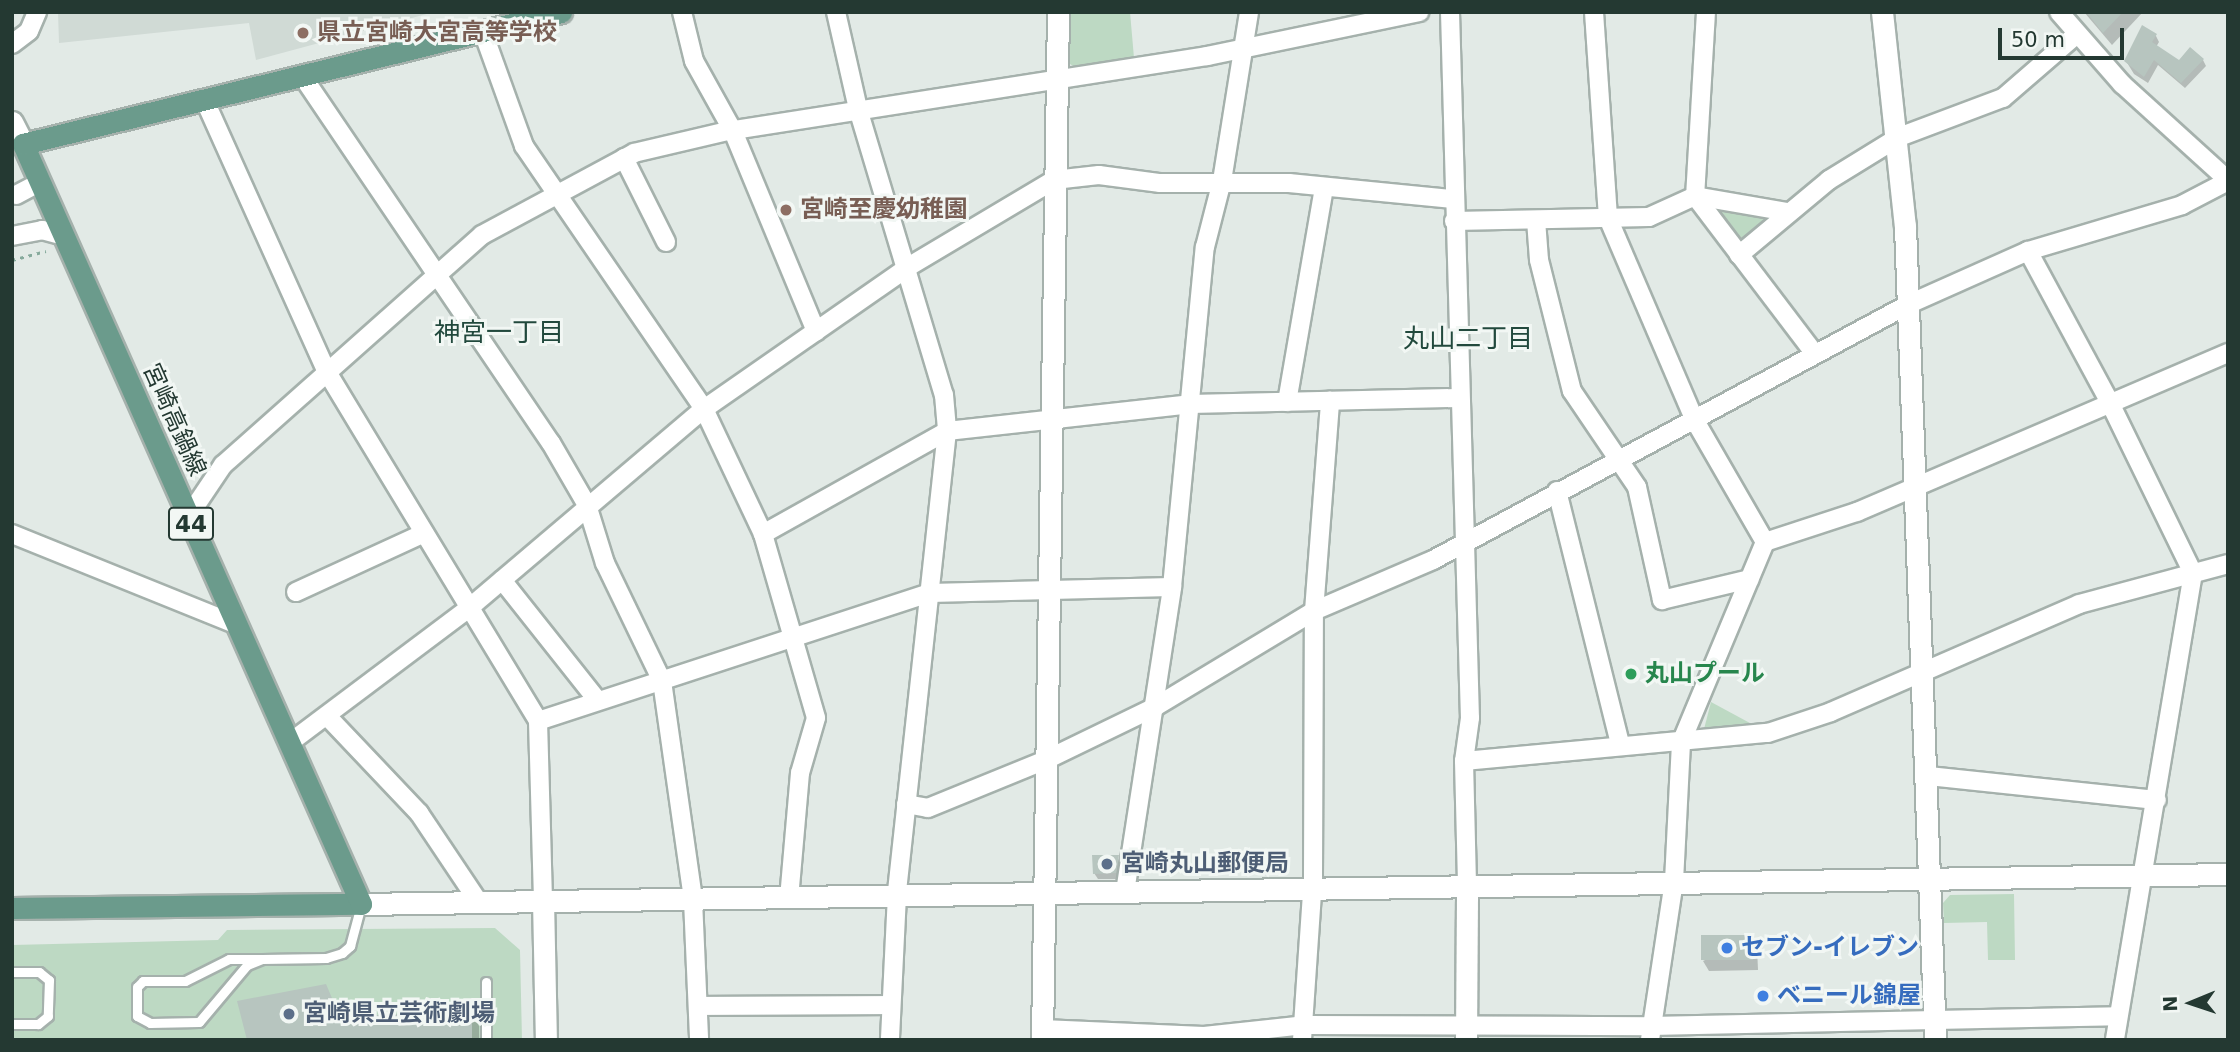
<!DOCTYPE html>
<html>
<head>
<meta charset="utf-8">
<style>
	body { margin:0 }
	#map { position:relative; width:2240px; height:1052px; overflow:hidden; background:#e2eae6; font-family:"DejaVu Sans","Noto Sans JP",sans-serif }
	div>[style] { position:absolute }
	.built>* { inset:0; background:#d0dad5 }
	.green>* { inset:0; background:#bdd9c3 }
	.shadow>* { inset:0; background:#0003 }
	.building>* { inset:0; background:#b7c5bf; transform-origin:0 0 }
	.path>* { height:2.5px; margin-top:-1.25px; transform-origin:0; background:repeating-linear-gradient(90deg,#86aa9c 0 3.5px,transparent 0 8.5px) }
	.roads { filter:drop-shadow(2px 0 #a5b1ac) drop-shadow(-2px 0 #a5b1ac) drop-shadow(0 2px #a5b1ac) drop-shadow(0 -2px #a5b1ac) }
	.lane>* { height:9px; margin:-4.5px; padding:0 4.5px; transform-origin:4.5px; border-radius:4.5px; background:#fff }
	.street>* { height:18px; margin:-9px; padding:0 9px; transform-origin:9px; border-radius:9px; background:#fff }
	.secondary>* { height:21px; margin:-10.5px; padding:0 10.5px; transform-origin:10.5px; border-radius:10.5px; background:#fff }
	.primary>* { height:21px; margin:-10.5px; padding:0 10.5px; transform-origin:10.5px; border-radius:10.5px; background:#6b9b8c }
	.dots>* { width:19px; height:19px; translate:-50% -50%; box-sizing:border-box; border:4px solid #f2f7f4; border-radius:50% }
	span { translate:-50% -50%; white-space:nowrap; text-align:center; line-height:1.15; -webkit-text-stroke:6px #f2f7f4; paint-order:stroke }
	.shield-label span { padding:2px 5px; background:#f2f7f4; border:2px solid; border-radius:5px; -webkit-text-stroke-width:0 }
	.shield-label { font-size:23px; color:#243932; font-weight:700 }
	.education-label { font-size:24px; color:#785e54; font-weight:700 }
	.left { translate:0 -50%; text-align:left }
	.street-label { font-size:24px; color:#243932 }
	.leisure-label { font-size:24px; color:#27864d; font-weight:700 }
	.service-label { font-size:24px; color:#4e5e75; font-weight:700 }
	.shop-label { font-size:24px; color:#366cbe; font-weight:700 }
	.neighbourhood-label { font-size:26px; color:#22493d }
	.frame { position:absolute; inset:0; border:14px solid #243932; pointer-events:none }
	.north { position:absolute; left:2156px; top:968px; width:70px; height:70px; -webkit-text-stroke:5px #f2f7f4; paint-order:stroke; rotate:268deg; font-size:19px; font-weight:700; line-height:28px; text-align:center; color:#243932 }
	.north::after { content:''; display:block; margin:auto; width:24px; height:32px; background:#243932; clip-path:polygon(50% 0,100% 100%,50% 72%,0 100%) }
	.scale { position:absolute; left:1998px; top:28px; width:126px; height:32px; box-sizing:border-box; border:4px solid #243932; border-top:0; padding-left:9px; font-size:21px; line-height:24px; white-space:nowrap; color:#243932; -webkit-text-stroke:5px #f2f7f4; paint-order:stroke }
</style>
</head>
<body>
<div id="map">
	<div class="built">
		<div style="clip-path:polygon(58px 12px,434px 12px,256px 60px,249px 23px,59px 43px)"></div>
	</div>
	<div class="green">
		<div style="clip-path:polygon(1071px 12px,1130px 12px,1134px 58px,1073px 66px,1067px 62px)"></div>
		<div style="clip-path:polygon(1706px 205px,1776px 216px,1739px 246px)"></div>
		<div style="clip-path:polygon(1711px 702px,1761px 729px,1703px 733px)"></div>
		<div style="clip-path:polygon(2014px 894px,2015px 960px,1988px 960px,1987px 922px,1944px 923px,1943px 903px,1950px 895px)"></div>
		<div style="clip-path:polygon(495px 928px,520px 950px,522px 1040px,12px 1040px,12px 945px,218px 940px,227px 930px)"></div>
	</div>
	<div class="shadow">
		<div style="clip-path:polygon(2084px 12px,2143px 12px,2112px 45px)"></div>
		<div style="clip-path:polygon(2142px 27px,2156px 36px,2159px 42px,2156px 47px,2180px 62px,2203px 60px,2206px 66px,2185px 88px,2158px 65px,2148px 83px,2134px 74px,2126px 61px)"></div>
		<div style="clip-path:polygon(1118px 856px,1119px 879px,1098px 879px,1094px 873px)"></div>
		<div style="clip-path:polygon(1752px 937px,1757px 947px,1758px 970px,1709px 971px,1703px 961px)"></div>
		<div style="clip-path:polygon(325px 986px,341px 1019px,471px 1012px,479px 1026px,479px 1040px,249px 1040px)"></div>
	</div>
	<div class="building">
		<div style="clip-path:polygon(2086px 12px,2123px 12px,2103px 33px)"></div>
		<div style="clip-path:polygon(2142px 25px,2157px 34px,2152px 42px,2179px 60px,2190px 47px,2204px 59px,2181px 83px,2154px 60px,2144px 77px,2124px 61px)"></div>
		<div style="clip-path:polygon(1092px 855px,1119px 855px,1116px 873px,1093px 874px)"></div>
		<div style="left:1753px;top:935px;width:25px;height:52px;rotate:90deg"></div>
		<div style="clip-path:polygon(326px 984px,340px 1017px,472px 1010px,472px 1040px,247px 1040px,237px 1001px)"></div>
	</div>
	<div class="path">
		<div style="left:12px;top:260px;width:35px;rotate:-15deg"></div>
	</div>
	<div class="roads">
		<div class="lane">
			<div style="left:262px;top:959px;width:33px;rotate:180deg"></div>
			<div style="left:229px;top:959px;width:49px;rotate:153.4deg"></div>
			<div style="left:185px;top:981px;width:42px;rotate:180deg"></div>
			<div style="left:143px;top:981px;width:8px;rotate:135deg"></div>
			<div style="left:137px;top:987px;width:29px;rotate:90deg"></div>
			<div style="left:137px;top:1016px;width:15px;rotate:28deg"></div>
			<div style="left:150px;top:1023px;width:49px;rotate:-1.2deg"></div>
			<div style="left:199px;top:1022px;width:75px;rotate:-49.9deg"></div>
			<div style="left:247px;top:965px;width:16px;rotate:-22deg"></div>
			<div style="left:262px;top:959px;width:64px;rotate:-0.9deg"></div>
			<div style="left:326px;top:958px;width:17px;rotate:-17deg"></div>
			<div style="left:342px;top:953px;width:11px;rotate:-41deg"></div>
			<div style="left:350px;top:946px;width:42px;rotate:-75deg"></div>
			<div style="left:12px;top:972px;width:27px"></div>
			<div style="left:39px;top:972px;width:13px;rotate:39deg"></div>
			<div style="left:49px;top:980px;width:36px;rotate:92deg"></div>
			<div style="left:48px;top:1016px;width:13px;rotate:141deg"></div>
			<div style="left:38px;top:1024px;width:26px;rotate:180deg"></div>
			<div style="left:486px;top:982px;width:58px;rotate:90deg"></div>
		</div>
		<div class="street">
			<div style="left:682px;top:12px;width:50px;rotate:76.2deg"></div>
			<div style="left:694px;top:61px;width:80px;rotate:60.9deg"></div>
			<div style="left:733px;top:131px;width:217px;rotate:67.5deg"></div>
			<div style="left:836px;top:12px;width:99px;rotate:77.2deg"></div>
			<div style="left:858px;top:109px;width:299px;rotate:73.3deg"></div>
			<div style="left:944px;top:395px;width:36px;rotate:85deg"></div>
			<div style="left:947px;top:431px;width:467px;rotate:96.2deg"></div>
			<div style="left:897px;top:895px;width:145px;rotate:92.8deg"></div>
			<div style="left:1450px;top:12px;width:706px;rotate:88.38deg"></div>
			<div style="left:1470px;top:718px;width:43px;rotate:97.9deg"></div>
			<div style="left:1464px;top:761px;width:124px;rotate:88.6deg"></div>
			<div style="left:1594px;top:12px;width:206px;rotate:86.1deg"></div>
			<div style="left:1608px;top:218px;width:219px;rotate:66.8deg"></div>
			<div style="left:1694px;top:419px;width:142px;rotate:60deg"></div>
			<div style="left:1765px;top:542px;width:218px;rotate:112.7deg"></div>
			<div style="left:1681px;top:743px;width:138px;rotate:92.9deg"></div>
			<div style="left:1674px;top:881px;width:161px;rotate:98.6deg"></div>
			<div style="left:1706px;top:12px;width:184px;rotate:93.4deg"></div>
			<div style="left:1695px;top:196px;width:198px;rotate:52.8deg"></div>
			<div style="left:2059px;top:12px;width:96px;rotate:48.8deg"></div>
			<div style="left:2122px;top:84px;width:143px;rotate:42.2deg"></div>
			<div style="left:483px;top:32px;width:121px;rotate:70.2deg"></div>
			<div style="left:524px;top:146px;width:319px;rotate:55.6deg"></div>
			<div style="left:704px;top:409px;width:138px;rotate:64.7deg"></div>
			<div style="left:763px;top:534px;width:191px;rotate:73.9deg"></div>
			<div style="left:816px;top:718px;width:57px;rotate:106.2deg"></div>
			<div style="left:800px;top:773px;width:125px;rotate:95deg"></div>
			<div style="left:12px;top:44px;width:21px;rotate:-37deg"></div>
			<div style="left:29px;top:31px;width:21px;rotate:-67deg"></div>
			<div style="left:303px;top:77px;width:442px;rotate:55.9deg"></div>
			<div style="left:551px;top:443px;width:72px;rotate:59.9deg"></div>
			<div style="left:587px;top:505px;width:61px;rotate:72.8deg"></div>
			<div style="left:605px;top:563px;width:131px;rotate:64.2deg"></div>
			<div style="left:662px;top:681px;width:221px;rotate:81.9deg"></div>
			<div style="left:693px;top:900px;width:140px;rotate:87.5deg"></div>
			<div style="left:205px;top:101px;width:297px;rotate:65.8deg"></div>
			<div style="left:327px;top:372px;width:408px;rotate:58.8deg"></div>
			<div style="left:538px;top:721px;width:179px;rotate:88.4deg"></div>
			<div style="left:624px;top:158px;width:94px;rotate:63.4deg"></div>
			<div style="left:16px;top:195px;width:27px;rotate:-28deg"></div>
			<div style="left:1536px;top:220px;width:40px;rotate:85.7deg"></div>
			<div style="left:1539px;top:260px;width:135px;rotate:75.9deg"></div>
			<div style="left:1572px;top:391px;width:116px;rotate:55.9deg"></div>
			<div style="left:1637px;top:487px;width:116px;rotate:77.5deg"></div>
			<div style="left:1662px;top:600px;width:90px;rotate:-13.4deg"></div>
			<div style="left:1454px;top:221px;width:195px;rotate:-1.2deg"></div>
			<div style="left:1649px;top:217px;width:51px;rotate:-24.5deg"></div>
			<div style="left:1695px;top:196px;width:94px;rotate:9.8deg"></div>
			<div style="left:12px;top:236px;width:31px;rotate:-11deg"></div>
			<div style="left:42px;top:230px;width:23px;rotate:15deg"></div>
			<div style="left:2028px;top:251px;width:170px;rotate:61.6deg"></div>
			<div style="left:2109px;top:401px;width:191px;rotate:64deg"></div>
			<div style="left:2193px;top:573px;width:473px;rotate:99.5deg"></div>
			<div style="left:1739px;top:255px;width:117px;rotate:-39.8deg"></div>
			<div style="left:1829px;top:180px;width:82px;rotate:-31.6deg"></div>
			<div style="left:1899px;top:137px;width:111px;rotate:-20.6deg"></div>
			<div style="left:2003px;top:98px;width:98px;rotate:-40.9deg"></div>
			<div style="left:1287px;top:402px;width:218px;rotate:-80.2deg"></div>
			<div style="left:1557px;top:491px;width:260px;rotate:76deg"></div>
			<div style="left:188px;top:517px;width:63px;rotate:-56.1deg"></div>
			<div style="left:223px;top:465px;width:346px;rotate:-41.6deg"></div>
			<div style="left:482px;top:235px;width:173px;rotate:-28.3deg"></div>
			<div style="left:634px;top:153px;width:97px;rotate:-13.2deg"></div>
			<div style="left:728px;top:131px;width:485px;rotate:-8.9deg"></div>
			<div style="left:1207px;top:56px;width:217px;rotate:-11.7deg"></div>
			<div style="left:12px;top:534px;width:243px;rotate:22deg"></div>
			<div style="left:763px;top:534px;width:211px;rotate:-29.2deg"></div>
			<div style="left:947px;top:431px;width:244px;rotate:-6.3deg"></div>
			<div style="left:1190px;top:404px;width:268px;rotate:-1.3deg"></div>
			<div style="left:1765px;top:542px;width:97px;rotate:-18.1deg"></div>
			<div style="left:1857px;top:512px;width:404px;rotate:-23.2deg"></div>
			<div style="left:502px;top:580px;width:154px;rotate:51.6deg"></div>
			<div style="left:296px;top:592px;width:141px;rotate:-24.7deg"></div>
			<div style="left:327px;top:716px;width:134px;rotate:46.5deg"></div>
			<div style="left:419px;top:813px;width:106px;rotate:56.2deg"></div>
			<div style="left:538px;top:721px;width:411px;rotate:-18.1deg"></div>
			<div style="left:929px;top:593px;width:243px;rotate:-1.4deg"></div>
			<div style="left:292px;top:741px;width:221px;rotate:-36.9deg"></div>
			<div style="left:469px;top:608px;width:308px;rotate:-40.3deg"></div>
			<div style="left:704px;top:409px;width:249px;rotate:-34.8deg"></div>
			<div style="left:908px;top:267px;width:170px;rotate:-30.8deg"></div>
			<div style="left:1054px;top:180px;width:45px;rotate:-6.3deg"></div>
			<div style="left:1099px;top:175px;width:62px;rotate:7.5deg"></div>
			<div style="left:1160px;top:183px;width:129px"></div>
			<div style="left:1289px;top:183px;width:165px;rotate:5.6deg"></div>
			<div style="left:1464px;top:761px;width:305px;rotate:-5.3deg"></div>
			<div style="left:1768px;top:733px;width:66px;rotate:-18.4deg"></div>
			<div style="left:1831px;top:712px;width:270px;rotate:-23.5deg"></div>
			<div style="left:2079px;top:604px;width:154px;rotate:-15deg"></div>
			<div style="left:1928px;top:776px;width:230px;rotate:6deg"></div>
			<div style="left:906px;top:804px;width:22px;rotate:10deg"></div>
			<div style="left:928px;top:808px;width:130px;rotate:-22.2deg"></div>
			<div style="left:1048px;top:759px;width:119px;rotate:-25.9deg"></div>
			<div style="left:1155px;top:707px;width:186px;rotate:-31.1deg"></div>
			<div style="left:1314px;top:611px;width:129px;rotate:-23.2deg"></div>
			<div style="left:1433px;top:560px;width:540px;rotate:-28.27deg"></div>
			<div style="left:1909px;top:304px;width:130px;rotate:-24deg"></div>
			<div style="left:2028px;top:251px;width:161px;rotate:-16.6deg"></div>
			<div style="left:2182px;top:205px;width:52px;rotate:-27.6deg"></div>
			<div style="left:1125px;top:892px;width:309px;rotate:-81.2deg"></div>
			<div style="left:1172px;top:587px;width:342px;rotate:-84.5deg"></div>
			<div style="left:1205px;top:247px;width:68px;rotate:-75.6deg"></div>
			<div style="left:1222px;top:181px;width:171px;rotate:-80.9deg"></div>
			<div style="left:698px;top:1006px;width:193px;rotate:-0.3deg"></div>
			<div style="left:1042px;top:1029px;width:162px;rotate:2.5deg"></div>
			<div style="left:1204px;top:1036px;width:103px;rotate:-6.2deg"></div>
			<div style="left:1306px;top:1025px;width:344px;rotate:0.2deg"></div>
			<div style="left:1650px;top:1026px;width:468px;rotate:-1.2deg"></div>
			<div style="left:1302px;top:1040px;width:163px;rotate:-86.1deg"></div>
			<div style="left:1313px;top:877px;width:266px;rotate:-89.8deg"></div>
			<div style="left:1314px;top:611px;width:211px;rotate:-85.6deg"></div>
		</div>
		<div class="secondary">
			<div style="left:1882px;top:12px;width:215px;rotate:83.9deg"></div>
			<div style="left:1905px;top:226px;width:815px;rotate:87.89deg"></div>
			<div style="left:12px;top:122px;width:25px;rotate:63deg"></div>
			<div style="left:543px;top:900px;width:140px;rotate:88.8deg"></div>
			<div style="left:361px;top:904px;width:1867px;rotate:-0.92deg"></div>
			<div style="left:1042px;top:1040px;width:1028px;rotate:-89.11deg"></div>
			<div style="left:1466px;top:1040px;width:155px;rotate:-89.6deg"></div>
		</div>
		<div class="primary">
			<div style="left:12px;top:908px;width:349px;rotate:-0.7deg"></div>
			<div style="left:361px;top:904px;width:832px;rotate:-113.98deg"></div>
			<div style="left:23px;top:144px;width:554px;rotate:-13.79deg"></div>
		</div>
	</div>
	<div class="dots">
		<div style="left:303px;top:33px;background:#8d6e63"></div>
		<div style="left:786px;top:210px;background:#8d6e63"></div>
		<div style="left:1631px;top:674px;background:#2e9e5b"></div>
		<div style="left:1107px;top:864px;background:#5c6f8a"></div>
		<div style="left:1727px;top:948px;background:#3f7fe0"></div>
		<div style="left:1763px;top:996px;background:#3f7fe0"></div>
		<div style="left:289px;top:1014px;background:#5c6f8a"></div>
	</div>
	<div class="shield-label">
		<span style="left:191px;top:524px">44</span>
	</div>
	<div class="education-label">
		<span class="left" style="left:317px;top:33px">県立宮崎大宮高等学校</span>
		<span class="left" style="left:800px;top:210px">宮崎至慶幼稚園</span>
	</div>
	<div class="street-label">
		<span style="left:174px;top:420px;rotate:66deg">宮崎高鍋線</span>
	</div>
	<div class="leisure-label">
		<span class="left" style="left:1645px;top:674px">丸山プール</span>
	</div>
	<div class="service-label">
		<span class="left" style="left:1121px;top:864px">宮崎丸山郵便局</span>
		<span class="left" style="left:303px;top:1014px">宮崎県立芸術劇場</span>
	</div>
	<div class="shop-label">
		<span class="left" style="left:1741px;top:948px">セブン-イレブン</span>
		<span class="left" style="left:1777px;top:996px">ベニール錦屋</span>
	</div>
	<div class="neighbourhood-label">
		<span style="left:499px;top:333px">神宮一丁目</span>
		<span style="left:1468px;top:339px">丸山二丁目</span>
	</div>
	<div class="frame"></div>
	<div class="north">N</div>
	<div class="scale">50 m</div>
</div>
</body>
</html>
